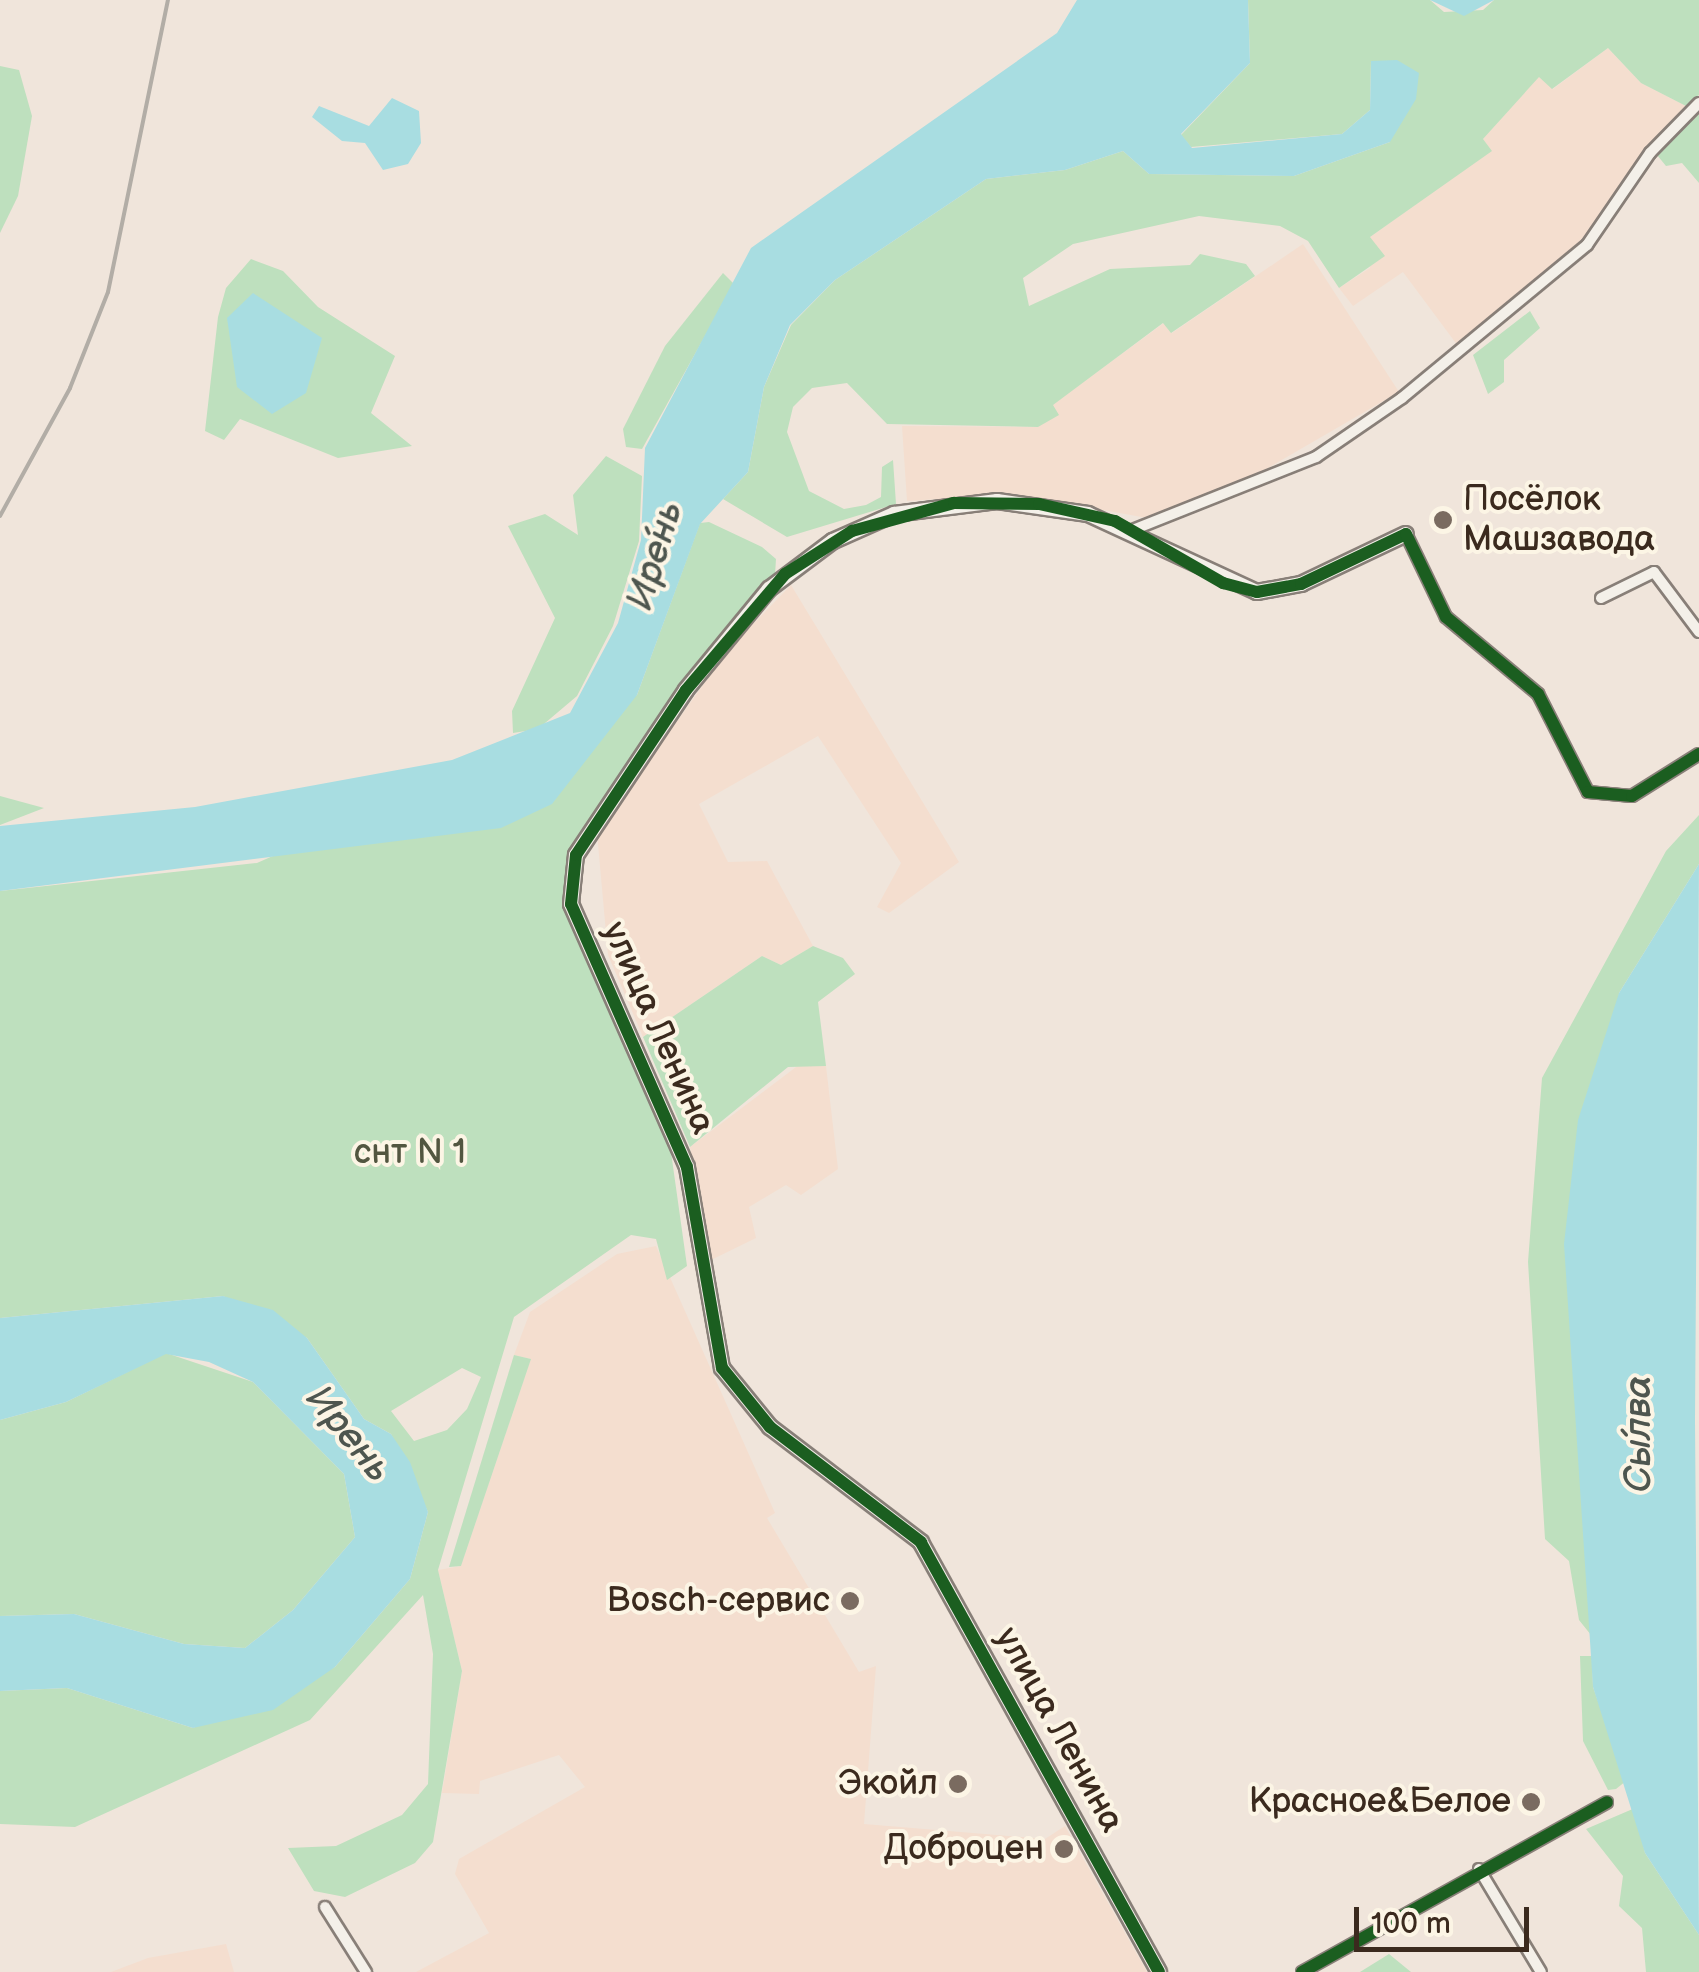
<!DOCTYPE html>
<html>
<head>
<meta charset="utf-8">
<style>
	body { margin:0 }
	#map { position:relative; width:1699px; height:1972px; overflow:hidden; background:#f0e5db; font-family:"Balsamiq Sans",sans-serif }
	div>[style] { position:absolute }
	.built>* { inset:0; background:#f4decf }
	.green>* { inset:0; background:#bee0be }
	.water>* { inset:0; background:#a8dde1 }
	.roads { filter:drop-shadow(2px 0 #887f78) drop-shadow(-2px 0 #887f78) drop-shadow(0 2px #887f78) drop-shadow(0 -2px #887f78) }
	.street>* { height:10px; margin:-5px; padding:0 5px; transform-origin:5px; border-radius:5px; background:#f4f0e9 }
	.secondary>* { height:14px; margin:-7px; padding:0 7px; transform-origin:7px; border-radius:7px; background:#f4f0e9 }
	.rail>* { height:4px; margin:-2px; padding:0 2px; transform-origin:2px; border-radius:2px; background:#b2ada6 }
	.cycleway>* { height:12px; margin:-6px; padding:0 6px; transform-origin:6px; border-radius:6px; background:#1b5e20 }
	.dots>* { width:28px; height:28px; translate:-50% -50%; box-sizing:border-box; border:5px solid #fcf5e5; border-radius:50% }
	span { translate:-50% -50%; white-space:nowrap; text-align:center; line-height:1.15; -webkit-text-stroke:8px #fcf5e5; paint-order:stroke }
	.poi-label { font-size:35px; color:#3b2a1e }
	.left { translate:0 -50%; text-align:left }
	.right { translate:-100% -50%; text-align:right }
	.street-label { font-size:35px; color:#3b2a1e }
	.park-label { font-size:35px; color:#525640 }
	.water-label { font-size:38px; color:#4e564f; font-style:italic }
	.scale { position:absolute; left:1354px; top:1907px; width:175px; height:45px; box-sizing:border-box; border:5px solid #3b2a1e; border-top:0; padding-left:12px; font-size:30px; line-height:35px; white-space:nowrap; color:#3b2a1e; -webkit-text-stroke:8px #fcf5e5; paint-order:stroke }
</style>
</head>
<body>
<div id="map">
	<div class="built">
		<div style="clip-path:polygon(1608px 48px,1641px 83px,1686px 106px,1583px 244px,1458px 346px,1403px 272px,1353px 306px,1339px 288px,1370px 268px,1370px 237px,1491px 151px,1483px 139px,1539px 76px,1553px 89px)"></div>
		<div style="clip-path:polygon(1303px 244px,1399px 392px,1256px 475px,1147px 518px,1015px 494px,907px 501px,902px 426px,1038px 427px,1052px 405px,1164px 323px,1172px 333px)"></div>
		<div style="clip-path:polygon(791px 585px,959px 862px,889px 913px,877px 907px,901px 863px,818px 736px,699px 804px,728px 862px,767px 861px,813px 946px,781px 965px,762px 956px,643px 1037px,608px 955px,597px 833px,728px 650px)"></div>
		<div style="clip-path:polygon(804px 1061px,826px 1066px,838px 1169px,801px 1195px,786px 1185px,749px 1207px,756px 1238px,709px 1261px,690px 1147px)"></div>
		<div style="clip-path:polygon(656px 1246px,775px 1513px,767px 1518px,859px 1672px,876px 1666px,864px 1824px,1045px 1839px,1065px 1826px,1147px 1972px,416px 1972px,489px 1933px,455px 1874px,459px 1859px,585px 1787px,559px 1755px,480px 1781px,479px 1794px,442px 1793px,462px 1671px,438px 1570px,461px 1566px,531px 1359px,514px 1355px,530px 1312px,617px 1254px)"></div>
		<div style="clip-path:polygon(226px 1944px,234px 1972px,111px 1972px,148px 1958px)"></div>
	</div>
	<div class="green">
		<div style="clip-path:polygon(1248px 0,1430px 0,1444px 12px,1483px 10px,1494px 0,1699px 0,1699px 95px,1686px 106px,1641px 83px,1608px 48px,1552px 89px,1539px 77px,1483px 139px,1492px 151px,1370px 237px,1385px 256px,1339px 288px,1308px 241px,1280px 226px,1199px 216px,1073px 244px,1023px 278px,1029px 306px,1110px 269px,1190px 265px,1200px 254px,1246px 264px,1255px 276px,1171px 333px,1163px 323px,1053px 405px,1059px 415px,1038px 427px,887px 424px,847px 383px,812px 388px,793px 407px,787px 432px,809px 491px,844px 509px,866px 505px,881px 497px,882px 467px,893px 460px,896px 504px,787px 537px,723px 499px,748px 472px,764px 387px,791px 325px,835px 280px,986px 179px,1065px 170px,1123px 151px,1149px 174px,1294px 176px,1390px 142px,1371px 61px,1370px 110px,1342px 134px,1191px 147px,1181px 135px,1250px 63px)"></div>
		<div style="clip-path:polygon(0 66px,19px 70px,32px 116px,18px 196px,0 233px)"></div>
		<div style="clip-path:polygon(1699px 106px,1699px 183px,1682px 163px,1666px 166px,1657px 155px)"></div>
		<div style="clip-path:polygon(251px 259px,283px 271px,318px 307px,395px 356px,371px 413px,412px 446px,338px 458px,240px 419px,224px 440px,205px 431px,218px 317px,226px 288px)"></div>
		<div style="clip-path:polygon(723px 273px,734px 284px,642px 449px,626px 447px,623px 429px,665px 346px)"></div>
		<div style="clip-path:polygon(1530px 311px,1540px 328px,1504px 360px,1504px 382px,1488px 394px,1473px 355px)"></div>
		<div style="clip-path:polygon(606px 456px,642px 476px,639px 541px,613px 626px,577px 696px,538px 729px,513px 733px,512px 711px,555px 618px,508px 526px,545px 514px,578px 535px,573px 495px)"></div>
		<div style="clip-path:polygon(evenodd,709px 522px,762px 547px,776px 559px,775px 575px,670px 698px,605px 796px,567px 860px,565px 901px,670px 1145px,687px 1266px,667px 1280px,656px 1239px,631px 1235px,514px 1317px,438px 1570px,462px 1671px,433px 1842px,415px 1863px,345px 1897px,314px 1891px,288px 1848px,336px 1846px,402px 1815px,428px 1784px,433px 1654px,423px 1595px,310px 1720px,75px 1827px,0 1824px,0 1691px,67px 1688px,193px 1728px,335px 1667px,410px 1579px,428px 1512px,391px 1434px,364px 1419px,307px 1338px,223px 1296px,0 1318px,0 891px,257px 863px,637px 695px,700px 523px,709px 522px,462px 1368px,481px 1377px,467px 1409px,447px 1430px,414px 1441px,391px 1411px,462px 1368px)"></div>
		<div style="clip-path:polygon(0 796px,44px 808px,0 825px)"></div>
		<div style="clip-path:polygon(1699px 815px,1699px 864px,1619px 993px,1591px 1635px,1579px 1620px,1569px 1561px,1545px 1539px,1528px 1262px,1542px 1078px,1666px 851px)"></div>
		<div style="clip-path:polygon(813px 946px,843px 958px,855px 974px,818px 1002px,826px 1066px,788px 1067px,690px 1147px,643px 1037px,762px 956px,781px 965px)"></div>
		<div style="clip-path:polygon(166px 1353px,253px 1382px,344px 1474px,355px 1537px,293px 1610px,245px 1648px,184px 1644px,74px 1614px,0 1616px,0 1420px,66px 1402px)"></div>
		<div style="clip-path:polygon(514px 1355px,531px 1359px,461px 1566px,449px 1567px)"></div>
		<div style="clip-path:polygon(1580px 1656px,1592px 1656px,1593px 1687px,1626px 1781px,1616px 1789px,1608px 1790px,1583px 1741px)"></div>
		<div style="clip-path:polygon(1635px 1808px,1645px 1853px,1699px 1935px,1699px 1972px,1646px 1972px,1642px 1928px,1619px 1906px,1623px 1876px,1586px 1829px)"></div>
		<div style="clip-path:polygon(1389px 1954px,1411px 1972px,1360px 1972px)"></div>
	</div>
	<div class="water">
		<div style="clip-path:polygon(1077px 0,1248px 0,1250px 63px,1181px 134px,1192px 148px,1342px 134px,1370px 110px,1371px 61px,1397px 60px,1419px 73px,1416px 99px,1390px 142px,1294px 176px,1149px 174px,1123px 151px,1065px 170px,986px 179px,835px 280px,790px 325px,764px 387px,748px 472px,700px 524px,637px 695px,552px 804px,501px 828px,0 891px,0 826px,195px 807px,452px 760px,570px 713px,618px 623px,641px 540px,645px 448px,751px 248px,1057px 33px)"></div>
		<div style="clip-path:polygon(1430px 0,1494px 0,1464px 16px)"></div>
		<div style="clip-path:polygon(392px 98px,419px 111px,421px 143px,408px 164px,383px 170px,365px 143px,342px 141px,312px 117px,319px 106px,369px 126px)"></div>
		<div style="clip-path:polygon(253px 293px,322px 338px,306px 393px,272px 414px,237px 387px,227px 318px)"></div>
		<div style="clip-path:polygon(1699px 864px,1695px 1420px,1699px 1935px,1645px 1853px,1593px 1687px,1564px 1244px,1578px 1120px,1619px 993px)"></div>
		<div style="clip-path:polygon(223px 1296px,273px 1310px,307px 1338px,364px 1419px,391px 1434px,410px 1462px,428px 1512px,410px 1579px,335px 1667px,273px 1710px,193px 1728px,67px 1688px,0 1691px,0 1616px,74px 1614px,184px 1644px,245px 1648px,293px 1610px,355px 1537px,344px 1474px,253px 1382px,209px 1362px,166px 1354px,66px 1402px,0 1420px,0 1318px)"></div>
	</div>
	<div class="roads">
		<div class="street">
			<div style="left:1135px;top:529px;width:195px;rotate:-21.7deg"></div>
			<div style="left:1316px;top:457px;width:104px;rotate:-34.5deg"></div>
			<div style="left:1402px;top:398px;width:240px;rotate:-39.6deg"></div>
			<div style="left:1587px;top:245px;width:112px;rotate:-55.6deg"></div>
			<div style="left:1650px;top:153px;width:70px;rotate:-45.6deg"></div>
			<div style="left:1406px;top:534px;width:92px;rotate:64.3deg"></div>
			<div style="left:1446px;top:617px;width:120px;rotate:39.9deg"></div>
			<div style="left:1538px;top:694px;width:110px;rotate:63deg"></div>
			<div style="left:1588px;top:792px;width:44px;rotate:5.2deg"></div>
			<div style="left:1632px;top:796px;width:79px;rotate:-32.1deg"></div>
			<div style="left:1601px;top:598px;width:59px;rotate:-26.1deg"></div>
			<div style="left:1654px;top:572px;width:75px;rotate:53.1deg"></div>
			<div style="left:1479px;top:1869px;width:120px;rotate:59deg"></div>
			<div style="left:325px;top:1907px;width:77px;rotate:57.8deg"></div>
			<div style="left:1302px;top:1972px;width:349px;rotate:-29.1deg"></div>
		</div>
		<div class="secondary">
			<div style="left:1159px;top:1972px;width:491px;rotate:-119deg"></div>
			<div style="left:921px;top:1542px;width:190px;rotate:-142.7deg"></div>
			<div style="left:770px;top:1427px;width:76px;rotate:-129.1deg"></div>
			<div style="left:722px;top:1368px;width:204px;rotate:-99.9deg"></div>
			<div style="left:687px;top:1167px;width:287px;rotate:-113.8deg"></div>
			<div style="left:571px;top:904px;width:49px;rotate:-84.2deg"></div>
			<div style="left:576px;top:855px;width:198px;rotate:-56.3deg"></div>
			<div style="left:686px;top:690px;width:131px;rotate:-50.6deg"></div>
			<div style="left:769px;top:589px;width:80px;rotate:-36.9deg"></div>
			<div style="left:833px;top:541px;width:67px;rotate:-23.9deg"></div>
			<div style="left:894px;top:514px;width:104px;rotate:-7.2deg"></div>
			<div style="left:997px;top:501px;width:92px;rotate:8.1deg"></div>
			<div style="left:1088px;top:514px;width:186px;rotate:24.8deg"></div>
			<div style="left:1257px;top:592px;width:45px;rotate:-10.3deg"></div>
			<div style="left:1301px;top:584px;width:116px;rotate:-25.5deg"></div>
		</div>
	</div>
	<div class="rail">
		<div style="left:0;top:516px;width:146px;rotate:-61.3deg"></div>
		<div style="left:70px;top:388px;width:103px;rotate:-68.4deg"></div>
		<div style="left:108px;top:292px;width:298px;rotate:-78.4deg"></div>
	</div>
	<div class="cycleway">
		<div style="left:1159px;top:1972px;width:491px;rotate:-119deg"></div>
		<div style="left:921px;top:1542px;width:190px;rotate:-142.7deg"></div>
		<div style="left:770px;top:1427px;width:76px;rotate:-129.1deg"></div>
		<div style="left:722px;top:1368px;width:204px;rotate:-99.9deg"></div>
		<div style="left:687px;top:1167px;width:287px;rotate:-113.8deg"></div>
		<div style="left:571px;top:904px;width:49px;rotate:-84.2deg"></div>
		<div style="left:576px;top:855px;width:198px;rotate:-56.3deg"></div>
		<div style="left:686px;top:690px;width:153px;rotate:-49.5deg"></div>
		<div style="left:785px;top:574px;width:80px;rotate:-32.7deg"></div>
		<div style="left:852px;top:531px;width:106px;rotate:-15.4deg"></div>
		<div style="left:954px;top:503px;width:85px;rotate:0.7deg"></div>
		<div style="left:1039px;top:504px;width:78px;rotate:12.6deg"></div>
		<div style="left:1115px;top:521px;width:125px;rotate:29.9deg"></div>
		<div style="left:1223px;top:583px;width:35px;rotate:15deg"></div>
		<div style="left:1257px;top:592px;width:45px;rotate:-10.3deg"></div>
		<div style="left:1301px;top:584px;width:116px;rotate:-25.5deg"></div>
		<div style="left:1406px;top:534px;width:92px;rotate:64.3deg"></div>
		<div style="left:1446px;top:617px;width:120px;rotate:39.9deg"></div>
		<div style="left:1538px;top:694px;width:110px;rotate:63deg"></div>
		<div style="left:1588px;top:792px;width:44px;rotate:5.2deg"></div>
		<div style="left:1632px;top:796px;width:79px;rotate:-32.1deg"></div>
		<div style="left:1302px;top:1972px;width:349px;rotate:-29.1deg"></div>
	</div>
	<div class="dots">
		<div style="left:1443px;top:520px;background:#7a6b60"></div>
		<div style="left:850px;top:1601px;background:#7a6b60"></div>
		<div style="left:958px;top:1784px;background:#7a6b60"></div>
		<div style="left:1531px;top:1802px;background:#7a6b60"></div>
		<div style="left:1064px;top:1849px;background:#7a6b60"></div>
	</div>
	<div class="poi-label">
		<span class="left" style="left:1463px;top:520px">Посёлок<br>Машзавода</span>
		<span class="right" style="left:830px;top:1601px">Bosch-сервис</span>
		<span class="right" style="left:938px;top:1784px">Экойл</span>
		<span class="right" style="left:1511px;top:1802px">Красное&amp;Белое</span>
		<span class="right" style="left:1044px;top:1849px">Доброцен</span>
	</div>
	<div class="street-label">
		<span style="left:658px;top:1028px;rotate:66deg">улица Ленина</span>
		<span style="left:1059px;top:1730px;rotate:61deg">улица Ленина</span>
	</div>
	<div class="park-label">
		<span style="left:410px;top:1153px">снт N 1</span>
	</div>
	<div class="water-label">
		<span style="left:655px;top:556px;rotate:-73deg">Ире́нь</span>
		<span style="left:348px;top:1434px;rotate:51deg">Ирень</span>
		<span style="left:1639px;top:1434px;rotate:-90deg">Сы́лва</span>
	</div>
	<div class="scale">100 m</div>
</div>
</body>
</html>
